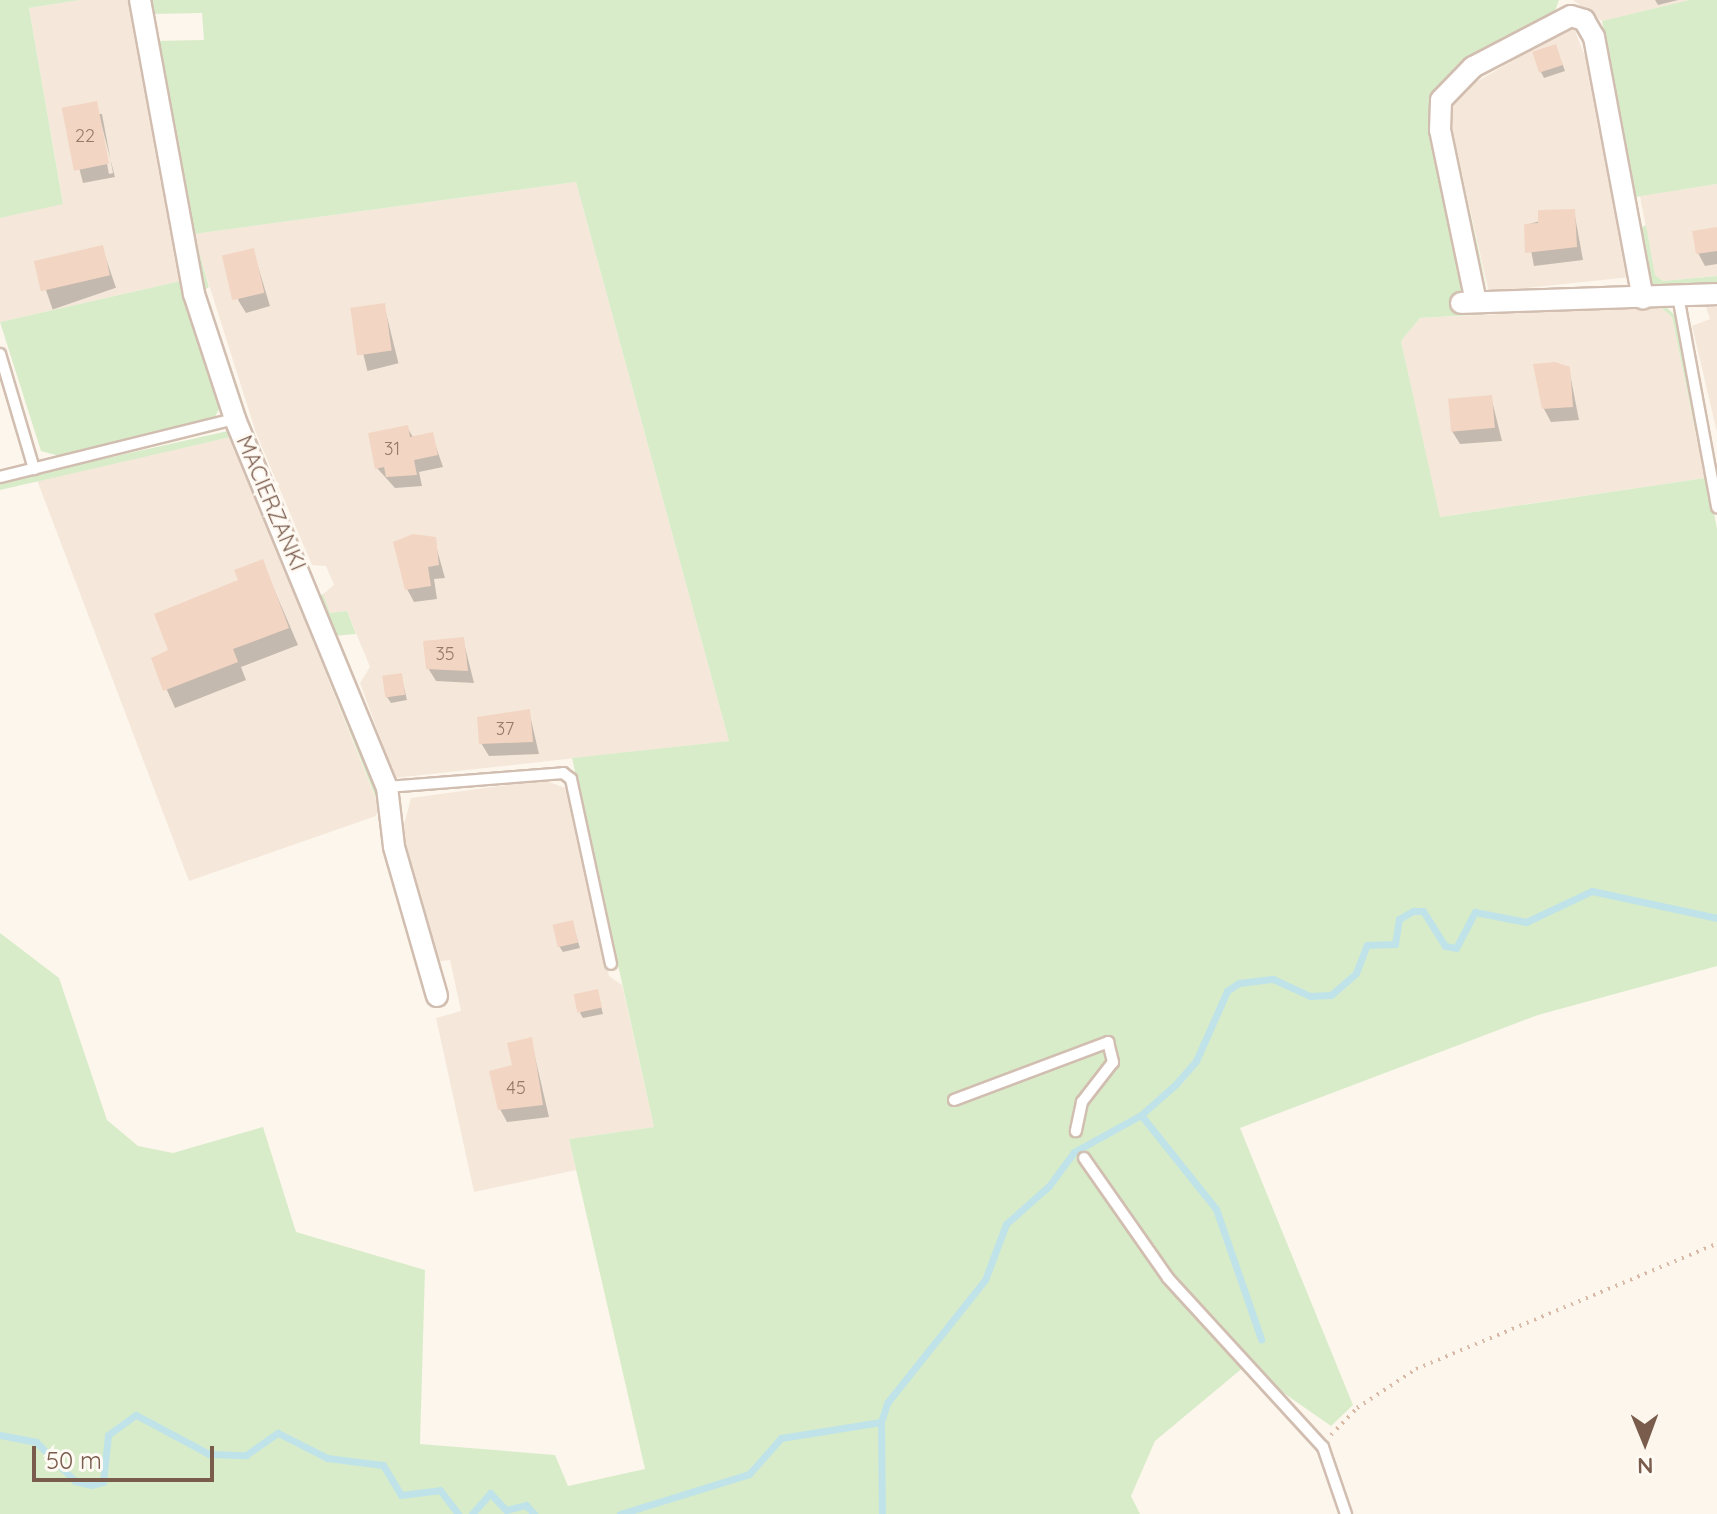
<!DOCTYPE html>
<html>
<head>
<meta charset="utf-8">
<style>
	body { margin:0 }
	#map { position:relative; width:1717px; height:1514px; overflow:hidden; background:#fdf6ec; font-family:Quicksand,sans-serif }
	div>[style] { position:absolute }
	.residential>* { inset:0; background:#f5e8da }
	.green>* { inset:0; background:#d8ecc9 }
	.shadow>* { inset:0; background:#0003; transform-origin:0 0 }
	.stream>* { height:7px; margin:-3.5px; padding:0 3.5px; transform-origin:3.5px; border-radius:3.5px; background:#bfe3e8 }
	.building>* { inset:0; background:#f3d5c3; transform-origin:0 0 }
	.path>* { height:4px; margin-top:-2px; transform-origin:0; background:repeating-linear-gradient(90deg,#d9b8a5 0 2px,transparent 0 8px) }
	.roads { filter:drop-shadow(2px 0 #d1beb0) drop-shadow(-2px 0 #d1beb0) drop-shadow(0 2px #d1beb0) drop-shadow(0 -2px #d1beb0) }
	.lane>* { height:10px; margin:-5px; padding:0 5px; transform-origin:5px; border-radius:5px; background:#fff }
	.street>* { height:20px; margin:-10px; padding:0 10px; transform-origin:10px; border-radius:10px; background:#fff }
	span { translate:-50% -50%; white-space:nowrap; text-align:center; line-height:1.15; -webkit-text-stroke:6px #fffaf3; paint-order:stroke }
	.number-label { font-size:18px; color:#987a6a }
	.number-label span { -webkit-text-stroke-width:0 }
	.street-label { font-size:22px; color:#7a5c4d }
	.north { position:absolute; left:1605px; top:1402px; width:80px; height:80px; -webkit-text-stroke:6px #fffaf3; paint-order:stroke; rotate:179deg; font-size:22px; font-weight:700; line-height:32px; text-align:center; color:#7a5c4d }
	.north::after { content:''; display:block; margin:auto; width:28px; height:36px; background:#7a5c4d; clip-path:polygon(50% 0,100% 100%,50% 72%,0 100%) }
	.scale { position:absolute; left:32px; top:1446px; width:182px; height:36px; box-sizing:border-box; border:4px solid #7a5c4d; border-top:0; padding-left:10px; font-size:24px; line-height:28px; white-space:nowrap; color:#7a5c4d; -webkit-text-stroke:6px #fffaf3; paint-order:stroke }
</style>
</head>
<body>
<div id="map">
	<div class="residential">
		<div style="clip-path:polygon(80px 0,128px 0,185px 280px,0 322px,0 218px,63px 203px,29px 8px)"></div>
		<div style="clip-path:polygon(1573px 0,1689px 0,1602px 21px)"></div>
		<div style="clip-path:polygon(1573px 26px,1594px 79px,1631px 277px,1489px 292px,1448px 115px,1462px 90px)"></div>
		<div style="clip-path:polygon(576px 182px,729px 741px,395px 778px,360px 683px,370px 667px,347px 611px,330px 613px,323px 594px,334px 585px,326px 566px,312px 565px,256px 433px,193px 234px)"></div>
		<div style="clip-path:polygon(1717px 184px,1717px 276px,1663px 281px,1655px 275px,1640px 196px)"></div>
		<div style="clip-path:polygon(1659px 306px,1672px 317px,1705px 478px,1439px 517px,1401px 341px,1420px 318px)"></div>
		<div style="clip-path:polygon(1717px 306px,1717px 432px,1692px 326px,1710px 319px,1706px 307px)"></div>
		<div style="clip-path:polygon(232px 437px,379px 807px,376px 816px,189px 881px,37px 480px)"></div>
		<div style="clip-path:polygon(543px 780px,566px 788px,609px 976px,622px 985px,654px 1127px,569px 1139px,576px 1170px,474px 1192px,436px 1018px,461px 1011px,450px 960px,434px 962px,400px 840px,411px 798px)"></div>
	</div>
	<div class="green">
		<div style="clip-path:polygon(0 0,80px 0,29px 8px,63px 204px,0 218px)"></div>
		<div style="clip-path:polygon(148px 0,1559px 0,1552px 19px,1437px 99px,1466px 275px,1456px 306px,1546px 311px,1420px 318px,1401px 341px,1440px 517px,1705px 478px,1672px 317px,1659px 306px,1574px 310px,1660px 302px,1675px 315px,1717px 529px,1717px 966px,1538px 1015px,1240px 1128px,1353px 1405px,1331px 1426px,1245px 1366px,1155px 1441px,1131px 1496px,1140px 1514px,0 1514px,0 933px,59px 978px,107px 1120px,138px 1146px,173px 1153px,263px 1127px,296px 1232px,425px 1270px,420px 1444px,555px 1455px,568px 1486px,645px 1469px,569px 1139px,654px 1127px,572px 758px,729px 741px,576px 182px,194px 234px,209px 287px,201px 292px,154px 41px,204px 40px,202px 13px,150px 14px)"></div>
		<div style="clip-path:polygon(1689px 0,1717px 0,1717px 184px,1635px 197px,1602px 21px)"></div>
		<div style="clip-path:polygon(1572px 22px,1584px 29px,1586px 47px,1573px 26px,1536px 39px,1462px 90px,1448px 114px,1488px 292px,1515px 291px,1489px 296px,1443px 113px,1455px 87px,1477px 71px,1533px 37px)"></div>
		<div style="clip-path:polygon(1646px 225px,1655px 275px,1663px 281px,1717px 276px,1717px 288px,1652px 285px,1639px 229px)"></div>
		<div style="clip-path:polygon(185px 280px,222px 404px,213px 420px,59px 456px,41px 451px,0 322px)"></div>
		<div style="clip-path:polygon(228px 431px,236px 435px,306px 622px,231px 437px,0 490px,0 482px)"></div>
		<div style="clip-path:polygon(323px 594px,330px 613px,347px 611px,356px 634px,333px 636px,318px 598px)"></div>
		<div style="clip-path:polygon(317px 649px,324px 649px,382px 798px,379px 825px,379px 806px)"></div>
	</div>
	<div class="shadow">
		<div style="clip-path:polygon(1655px 0,1678px 0,1658px 5px)"></div>
		<div style="clip-path:polygon(1558px 52px,1565px 71px,1544px 78px,1541px 72px)"></div>
		<div style="clip-path:polygon(evenodd,96px 103px,115px 177px,83px 183px,64px 109px,96px 103px,97px 114px,102px 114px,113px 173px,109px 174px,97px 114px)"></div>
		<div style="clip-path:polygon(1574px 211px,1583px 260px,1534px 266px,1526px 225px)"></div>
		<div style="clip-path:polygon(1717px 229px,1717px 264px,1705px 266px,1698px 253px)"></div>
		<div style="left:102px;top:247px;width:43px;height:67px;rotate:71deg"></div>
		<div style="clip-path:polygon(253px 250px,270px 306px,246px 313px,238px 300px)"></div>
		<div style="left:384px;top:305px;width:60px;height:32px;rotate:76deg"></div>
		<div style="clip-path:polygon(1569px 369px,1579px 420px,1551px 422px,1544px 409px)"></div>
		<div style="clip-path:polygon(1491px 397px,1502px 441px,1460px 444px,1452px 431px)"></div>
		<div style="clip-path:polygon(407px 427px,414px 439px,432px 435px,443px 467px,419px 472px,422px 486px,395px 488px,377px 468px)"></div>
		<div style="clip-path:polygon(434px 539px,445px 578px,434px 579px,437px 599px,414px 602px,407px 589px)"></div>
		<div style="clip-path:polygon(262px 561px,298px 645px,241px 667px,246px 680px,175px 708px,153px 659px,171px 651px)"></div>
		<div style="clip-path:polygon(463px 639px,474px 683px,436px 681px,428px 668px)"></div>
		<div style="clip-path:polygon(401px 675px,407px 700px,391px 703px,387px 697px)"></div>
		<div style="clip-path:polygon(529px 711px,539px 754px,489px 756px,481px 743px)"></div>
		<div style="clip-path:polygon(572px 922px,580px 948px,563px 952px,559px 946px)"></div>
		<div style="clip-path:polygon(597px 991px,603px 1014px,583px 1018px,580px 1013px)"></div>
		<div style="clip-path:polygon(531px 1040px,549px 1117px,507px 1122px,500px 1109px)"></div>
	</div>
	<div class="stream">
		<div style="left:1141px;top:1115px;width:120px;rotate:51.4deg"></div>
		<div style="left:1216px;top:1209px;width:138px;rotate:70.9deg"></div>
		<div style="left:881px;top:1422px;width:92px;rotate:89.4deg"></div>
		<div style="left:0;top:1435px;width:37px;rotate:11deg"></div>
		<div style="left:36px;top:1442px;width:55px;rotate:45deg"></div>
		<div style="left:75px;top:1481px;width:16px;rotate:14deg"></div>
		<div style="left:91px;top:1485px;width:12px;rotate:-14deg"></div>
		<div style="left:103px;top:1482px;width:47px;rotate:-83.9deg"></div>
		<div style="left:108px;top:1435px;width:34px;rotate:-36deg"></div>
		<div style="left:136px;top:1415px;width:83px;rotate:28.1deg"></div>
		<div style="left:209px;top:1454px;width:37px;rotate:2deg"></div>
		<div style="left:246px;top:1455px;width:39px;rotate:-35deg"></div>
		<div style="left:278px;top:1433px;width:55px;rotate:27deg"></div>
		<div style="left:327px;top:1458px;width:56px;rotate:7.1deg"></div>
		<div style="left:383px;top:1465px;width:35px;rotate:59deg"></div>
		<div style="left:401px;top:1495px;width:39px;rotate:-7deg"></div>
		<div style="left:440px;top:1490px;width:30px;rotate:53deg"></div>
		<div style="left:472px;top:1514px;width:28px;rotate:-49deg"></div>
		<div style="left:490px;top:1493px;width:23px;rotate:47deg"></div>
		<div style="left:506px;top:1510px;width:21px;rotate:-14deg"></div>
		<div style="left:526px;top:1505px;width:12px;rotate:48deg"></div>
		<div style="left:620px;top:1514px;width:135px;rotate:-17.2deg"></div>
		<div style="left:749px;top:1474px;width:48px;rotate:-48.4deg"></div>
		<div style="left:781px;top:1438px;width:101px;rotate:-9.1deg"></div>
		<div style="left:881px;top:1422px;width:20px;rotate:-72deg"></div>
		<div style="left:887px;top:1403px;width:157px;rotate:-51.5deg"></div>
		<div style="left:985px;top:1280px;width:60px;rotate:-69.4deg"></div>
		<div style="left:1006px;top:1224px;width:57px;rotate:-41.5deg"></div>
		<div style="left:1049px;top:1186px;width:42px;rotate:-53.7deg"></div>
		<div style="left:1074px;top:1152px;width:77px;rotate:-28.9deg"></div>
		<div style="left:1141px;top:1115px;width:47px;rotate:-41.5deg"></div>
		<div style="left:1176px;top:1084px;width:30px;rotate:-49deg"></div>
		<div style="left:1196px;top:1061px;width:77px;rotate:-66.1deg"></div>
		<div style="left:1227px;top:991px;width:14px;rotate:-34deg"></div>
		<div style="left:1239px;top:983px;width:34px;rotate:-7deg"></div>
		<div style="left:1273px;top:979px;width:41px;rotate:24.7deg"></div>
		<div style="left:1310px;top:996px;width:21px;rotate:-3deg"></div>
		<div style="left:1331px;top:995px;width:33px;rotate:-41deg"></div>
		<div style="left:1356px;top:973px;width:30px;rotate:-69deg"></div>
		<div style="left:1367px;top:945px;width:28px;rotate:-2deg"></div>
		<div style="left:1395px;top:944px;width:25px;rotate:-81deg"></div>
		<div style="left:1399px;top:919px;width:16px;rotate:-30deg"></div>
		<div style="left:1413px;top:911px;width:10px"></div>
		<div style="left:1423px;top:911px;width:41px;rotate:57.8deg"></div>
		<div style="left:1445px;top:946px;width:11px;rotate:10deg"></div>
		<div style="left:1456px;top:948px;width:41px;rotate:-62.2deg"></div>
		<div style="left:1475px;top:912px;width:52px;rotate:11.1deg"></div>
		<div style="left:1526px;top:922px;width:73px;rotate:-25.2deg"></div>
		<div style="left:1592px;top:891px;width:128px;rotate:12.2deg"></div>
	</div>
	<div class="building">
		<div style="left:1556px;top:44px;width:22px;height:25px;rotate:72deg"></div>
		<div style="left:97px;top:101px;width:64px;height:36px;rotate:79deg"></div>
		<div style="clip-path:polygon(1575px 209px,1577px 247px,1525px 253px,1524px 224px,1538px 223px,1538px 210px)"></div>
		<div style="clip-path:polygon(1717px 227px,1717px 251px,1696px 254px,1692px 231px)"></div>
		<div style="left:103px;top:245px;width:31px;height:71px;rotate:77deg"></div>
		<div style="left:254px;top:248px;width:46px;height:33px;rotate:77deg"></div>
		<div style="left:385px;top:303px;width:48px;height:35px;rotate:82deg"></div>
		<div style="clip-path:polygon(1555px 362px,1570px 367px,1573px 407px,1542px 409px,1533px 364px)"></div>
		<div style="left:1492px;top:395px;width:33px;height:44px;rotate:85deg"></div>
		<div style="clip-path:polygon(408px 425px,410px 437px,433px 432px,438px 455px,414px 460px,417px 475px,386px 477px,384px 467px,375px 469px,368px 433px)"></div>
		<div style="clip-path:polygon(413px 534px,436px 537px,439px 565px,428px 567px,431px 586px,405px 590px,393px 542px)"></div>
		<div style="clip-path:polygon(263px 559px,289px 628px,233px 649px,238px 662px,163px 691px,151px 658px,168px 650px,154px 614px,238px 580px,234px 570px)"></div>
		<div style="clip-path:polygon(464px 637px,468px 671px,426px 669px,423px 641px)"></div>
		<div style="left:402px;top:673px;width:22px;height:20px;rotate:82deg"></div>
		<div style="clip-path:polygon(530px 709px,533px 742px,479px 744px,477px 717px)"></div>
		<div style="left:573px;top:920px;width:23px;height:21px;rotate:77deg"></div>
		<div style="left:598px;top:989px;width:19px;height:25px;rotate:78deg"></div>
		<div style="clip-path:polygon(532px 1037px,543px 1105px,498px 1110px,489px 1071px,512px 1065px,507px 1043px)"></div>
	</div>
	<div class="path">
		<div style="left:1331px;top:1435px;width:37px;rotate:-46deg"></div>
		<div style="left:1357px;top:1408px;width:71px;rotate:-33.5deg"></div>
		<div style="left:1416px;top:1369px;width:326px;rotate:-22.6deg"></div>
	</div>
	<div class="roads">
		<div class="lane">
			<div style="left:1678px;top:296px;width:215px;rotate:79.5deg"></div>
			<div style="left:0;top:354px;width:120px;rotate:73.5deg"></div>
			<div style="left:0;top:477px;width:242px;rotate:-13.9deg"></div>
			<div style="left:387px;top:787px;width:177px;rotate:-4.5deg"></div>
			<div style="left:563px;top:773px;width:10px;rotate:37deg"></div>
			<div style="left:571px;top:779px;width:189px;rotate:77.8deg"></div>
			<div style="left:954px;top:1100px;width:165px;rotate:-20.6deg"></div>
			<div style="left:1108px;top:1042px;width:21px;rotate:76deg"></div>
			<div style="left:1113px;top:1062px;width:51px;rotate:127.8deg"></div>
			<div style="left:1082px;top:1102px;width:30px;rotate:102deg"></div>
			<div style="left:1084px;top:1158px;width:146px;rotate:55deg"></div>
			<div style="left:1168px;top:1278px;width:229px;rotate:47.5deg"></div>
			<div style="left:1323px;top:1447px;width:71px;rotate:71.1deg"></div>
		</div>
		<div class="street">
			<div style="left:140px;top:0;width:299px;rotate:79.6deg"></div>
			<div style="left:194px;top:294px;width:132px;rotate:71.8deg"></div>
			<div style="left:235px;top:419px;width:398px;rotate:67.6deg"></div>
			<div style="left:387px;top:787px;width:60px;rotate:83.3deg"></div>
			<div style="left:394px;top:847px;width:155px;rotate:73.9deg"></div>
			<div style="left:1476px;top:302px;width:176px;rotate:-101.8deg"></div>
			<div style="left:1440px;top:130px;width:30px;rotate:-88deg"></div>
			<div style="left:1441px;top:100px;width:46px;rotate:-45.9deg"></div>
			<div style="left:1473px;top:67px;width:110px;rotate:-27.5deg"></div>
			<div style="left:1571px;top:16px;width:14px;rotate:17deg"></div>
			<div style="left:1584px;top:20px;width:20px;rotate:60deg"></div>
			<div style="left:1594px;top:37px;width:266px;rotate:79.4deg"></div>
			<div style="left:1461px;top:303px;width:256px;rotate:-2deg"></div>
		</div>
	</div>
	<div class="number-label">
		<span style="left:85px;top:136px">22</span>
		<span style="left:392px;top:449px">31</span>
		<span style="left:445px;top:654px">35</span>
		<span style="left:505px;top:729px">37</span>
		<span style="left:516px;top:1088px">45</span>
	</div>
	<div class="street-label">
		<span style="left:271px;top:503px;rotate:67deg">MACIERZANKI</span>
	</div>
	<div class="north">N</div>
	<div class="scale">50 m</div>
</div>
</body>
</html>
